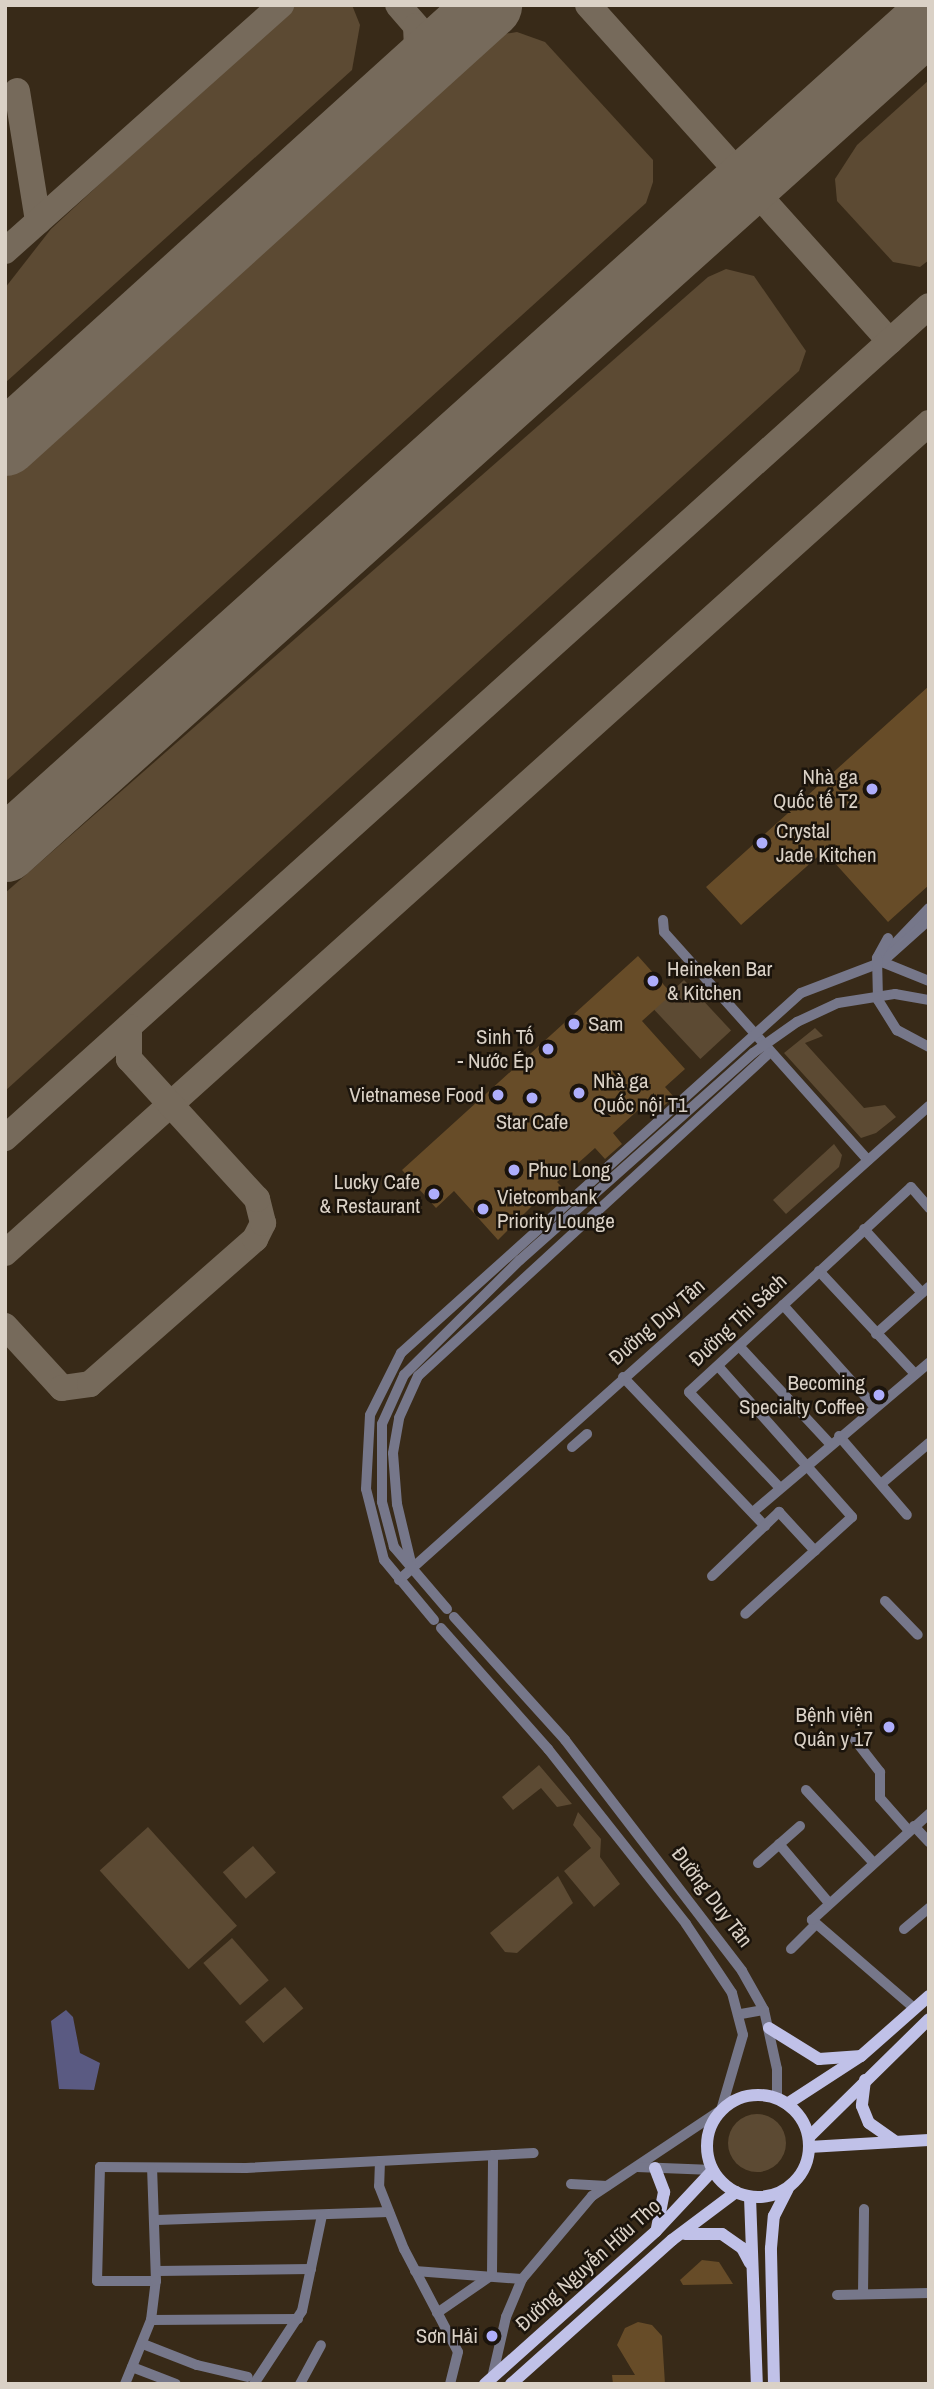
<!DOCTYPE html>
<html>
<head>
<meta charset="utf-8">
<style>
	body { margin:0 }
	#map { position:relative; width:934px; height:2389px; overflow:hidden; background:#382a18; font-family:"Archivo Narrow",sans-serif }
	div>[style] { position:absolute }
	.green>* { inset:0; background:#5c4a33; transform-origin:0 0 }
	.round { border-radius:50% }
	.water>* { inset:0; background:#5a5a82 }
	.taxiway>* { height:26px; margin:-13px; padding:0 13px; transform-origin:13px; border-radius:13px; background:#766a5b }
	.runway>* { height:65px; margin:-32.5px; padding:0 32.5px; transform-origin:32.5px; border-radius:32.5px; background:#766a5b }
	.building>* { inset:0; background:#674c28 }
	.minor>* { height:10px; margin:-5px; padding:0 5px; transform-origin:5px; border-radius:5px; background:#76778a }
	.major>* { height:12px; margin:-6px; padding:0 6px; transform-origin:6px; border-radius:6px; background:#c0c1e8 }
	.major>.ring { margin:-6px; padding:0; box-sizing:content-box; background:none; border:12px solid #c0c1e8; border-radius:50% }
	.minor-bridge>* { height:10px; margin:-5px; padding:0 5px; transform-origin:5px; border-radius:5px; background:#76778a }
	.dots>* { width:19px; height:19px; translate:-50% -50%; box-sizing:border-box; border:4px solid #1b140c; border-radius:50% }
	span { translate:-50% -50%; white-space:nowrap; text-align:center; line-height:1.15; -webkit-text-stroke:5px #1b140c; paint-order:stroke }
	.poi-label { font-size:21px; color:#dad1c6 }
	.right { translate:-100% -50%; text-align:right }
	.left { translate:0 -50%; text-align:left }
	.street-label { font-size:21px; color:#dad1c6 }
	.frame { position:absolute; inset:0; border:7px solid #dad1c6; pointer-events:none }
</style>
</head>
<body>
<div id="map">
	<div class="green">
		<div style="clip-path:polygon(293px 5px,352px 5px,360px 25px,352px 70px,5px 383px,5px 288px,51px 229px)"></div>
		<div style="clip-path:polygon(517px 32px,545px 42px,653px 160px,653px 182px,646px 203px,5px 782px,5px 469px,485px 37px)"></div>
		<div style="clip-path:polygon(929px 80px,929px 260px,920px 267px,893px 262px,837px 201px,835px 179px,857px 145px)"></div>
		<div style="clip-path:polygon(726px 269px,754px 276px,806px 351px,799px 371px,5px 1091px,5px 893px,708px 277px)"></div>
		<div style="left:684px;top:980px;width:69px;height:42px;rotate:47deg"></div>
		<div style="clip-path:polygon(815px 1028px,823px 1036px,805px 1043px,864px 1108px,885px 1105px,896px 1117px,876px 1133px,861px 1138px,784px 1053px)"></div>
		<div style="clip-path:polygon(834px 1144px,842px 1155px,839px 1167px,786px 1214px,773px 1200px)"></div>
		<div style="clip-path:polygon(539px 1765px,572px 1804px,557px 1807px,541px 1788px,513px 1810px,502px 1797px)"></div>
		<div style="clip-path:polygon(578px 1812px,601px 1839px,600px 1857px,620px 1884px,594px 1907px,564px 1871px,591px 1848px,573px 1825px)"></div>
		<div style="left:148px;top:1827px;width:133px;height:65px;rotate:48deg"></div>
		<div style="left:253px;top:1846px;width:35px;height:40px;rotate:49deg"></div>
		<div style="clip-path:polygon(558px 1876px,573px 1903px,517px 1953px,505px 1952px,490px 1933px)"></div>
		<div style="left:232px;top:1938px;width:56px;height:38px;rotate:49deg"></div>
		<div style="left:285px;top:1987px;width:28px;height:53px;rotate:49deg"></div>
		<div class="round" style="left:728px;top:2114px;width:58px;height:58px"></div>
	</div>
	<div class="water">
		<div style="clip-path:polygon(66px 2010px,73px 2017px,80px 2053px,100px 2063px,94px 2090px,59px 2089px,51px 2021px)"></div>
	</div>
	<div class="taxiway">
		<div style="left:398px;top:5px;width:28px;rotate:49deg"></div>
		<div style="left:416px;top:26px;width:44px;rotate:87.4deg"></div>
		<div style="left:588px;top:5px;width:452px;rotate:48.1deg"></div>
		<div style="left:922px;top:24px;width:10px;rotate:-45deg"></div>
		<div style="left:446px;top:45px;width:45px;rotate:-62.3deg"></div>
		<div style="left:17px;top:91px;width:132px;rotate:80.8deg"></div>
		<div style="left:5px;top:251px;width:370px;rotate:-41.7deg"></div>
		<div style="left:5px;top:1138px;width:1243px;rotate:-42deg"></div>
		<div style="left:5px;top:1253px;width:1242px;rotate:-41.93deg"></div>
		<div style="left:5px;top:1326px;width:84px;rotate:47.4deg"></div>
		<div style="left:62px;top:1388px;width:28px;rotate:-8deg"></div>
		<div style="left:90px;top:1384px;width:220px;rotate:-41.3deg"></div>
		<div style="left:255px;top:1239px;width:18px;rotate:-63deg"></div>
		<div style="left:263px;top:1223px;width:25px;rotate:-104deg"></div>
		<div style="left:257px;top:1199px;width:190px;rotate:-132.4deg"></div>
		<div style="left:129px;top:1059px;width:32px;rotate:-90deg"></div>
	</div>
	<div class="runway">
		<div style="left:5px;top:443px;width:653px;rotate:-42.14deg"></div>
		<div style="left:5px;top:849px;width:1242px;rotate:-41.93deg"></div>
	</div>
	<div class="building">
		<div style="clip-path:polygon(929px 686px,929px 885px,888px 922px,824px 851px,741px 925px,706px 887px)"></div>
		<div style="clip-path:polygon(638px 956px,672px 994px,642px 1021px,685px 1069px,665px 1087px,674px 1097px,657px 1112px,647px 1102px,613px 1133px,622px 1144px,605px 1159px,595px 1148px,557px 1182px,568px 1193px,552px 1207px,542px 1196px,498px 1240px,454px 1191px,436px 1208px,402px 1170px)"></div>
		<div style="clip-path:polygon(702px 2260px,719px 2262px,733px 2284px,683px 2285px,680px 2280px)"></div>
		<div style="clip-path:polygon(638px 2322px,652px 2325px,662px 2336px,665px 2384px,613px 2384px,612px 2375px,635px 2375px,617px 2345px,625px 2328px)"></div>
	</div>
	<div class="minor">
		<div style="left:663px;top:920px;width:12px;rotate:85deg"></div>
		<div style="left:664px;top:932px;width:306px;rotate:48.2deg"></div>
		<div style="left:884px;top:955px;width:65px;rotate:-46.2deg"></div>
		<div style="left:882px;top:962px;width:51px;rotate:22deg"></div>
		<div style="left:864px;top:1229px;width:86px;rotate:47.8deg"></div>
		<div style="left:819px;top:1271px;width:141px;rotate:47deg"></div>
		<div style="left:783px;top:1305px;width:137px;rotate:48deg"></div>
		<div style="left:876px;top:1334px;width:71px;rotate:-41.6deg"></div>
		<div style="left:740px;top:1347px;width:132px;rotate:47.1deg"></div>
		<div style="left:718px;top:1366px;width:202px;rotate:48.4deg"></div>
		<div style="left:852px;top:1517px;width:144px;rotate:137.8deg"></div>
		<div style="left:623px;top:1377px;width:206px;rotate:46.4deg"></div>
		<div style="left:839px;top:1436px;width:104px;rotate:49.3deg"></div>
		<div style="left:572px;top:1447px;width:20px;rotate:-41deg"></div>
		<div style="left:881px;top:1484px;width:63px;rotate:-40.5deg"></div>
		<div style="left:780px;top:1488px;width:132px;rotate:-133.5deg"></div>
		<div style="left:689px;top:1392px;width:302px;rotate:-42.7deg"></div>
		<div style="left:911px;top:1187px;width:28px;rotate:49deg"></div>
		<div style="left:753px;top:1512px;width:231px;rotate:-40.3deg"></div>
		<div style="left:412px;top:1567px;width:65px;rotate:-103.4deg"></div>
		<div style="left:397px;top:1504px;width:51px;rotate:-94.5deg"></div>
		<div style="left:393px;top:1453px;width:36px;rotate:-80deg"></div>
		<div style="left:399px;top:1418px;width:46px;rotate:-65.7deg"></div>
		<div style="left:418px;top:1376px;width:477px;rotate:-42.6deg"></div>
		<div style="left:712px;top:1576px;width:93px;rotate:-43.7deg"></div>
		<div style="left:779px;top:1512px;width:53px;rotate:47.3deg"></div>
		<div style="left:399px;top:1580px;width:711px;rotate:-41.81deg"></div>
		<div style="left:885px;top:1601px;width:47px;rotate:45.9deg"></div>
		<div style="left:447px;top:1609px;width:82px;rotate:-130.5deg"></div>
		<div style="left:394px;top:1547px;width:47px;rotate:-104.9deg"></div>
		<div style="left:382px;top:1502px;width:78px;rotate:-90deg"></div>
		<div style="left:382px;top:1424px;width:54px;rotate:-65.8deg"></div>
		<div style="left:404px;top:1375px;width:163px;rotate:-44.8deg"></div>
		<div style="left:520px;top:1260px;width:312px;rotate:-41.6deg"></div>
		<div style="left:454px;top:1617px;width:166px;rotate:47.9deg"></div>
		<div style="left:565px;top:1740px;width:291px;rotate:52.5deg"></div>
		<div style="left:742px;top:1971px;width:45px;rotate:60.6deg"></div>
		<div style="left:764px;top:2010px;width:60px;rotate:77.6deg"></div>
		<div style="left:777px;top:2069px;width:29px;rotate:90deg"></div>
		<div style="left:434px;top:1620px;width:78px;rotate:-129.8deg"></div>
		<div style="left:384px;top:1560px;width:73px;rotate:-104.2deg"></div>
		<div style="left:366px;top:1489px;width:74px;rotate:-86.9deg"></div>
		<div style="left:370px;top:1415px;width:69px;rotate:-63.4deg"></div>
		<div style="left:401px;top:1353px;width:538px;rotate:-41.99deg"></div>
		<div style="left:801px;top:993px;width:87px;rotate:-20.9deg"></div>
		<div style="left:882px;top:962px;width:63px;rotate:-41.8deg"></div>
		<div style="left:441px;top:1628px;width:162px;rotate:48.5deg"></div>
		<div style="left:548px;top:1749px;width:223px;rotate:51.7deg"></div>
		<div style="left:686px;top:1924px;width:83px;rotate:56.3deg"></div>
		<div style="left:732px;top:1993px;width:43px;rotate:75.3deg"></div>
		<div style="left:743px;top:2035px;width:78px;rotate:106.3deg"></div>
		<div style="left:721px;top:2110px;width:155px;rotate:146.3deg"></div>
		<div style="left:592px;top:2196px;width:109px;rotate:130.1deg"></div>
		<div style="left:522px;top:2279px;width:41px;rotate:112.8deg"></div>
		<div style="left:506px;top:2317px;width:63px;rotate:102.9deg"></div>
		<div style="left:855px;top:1740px;width:41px;rotate:52deg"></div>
		<div style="left:880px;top:1772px;width:26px;rotate:90deg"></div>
		<div style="left:880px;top:1798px;width:44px;rotate:48.7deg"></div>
		<div style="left:806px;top:1790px;width:98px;rotate:47.1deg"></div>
		<div style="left:914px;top:1826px;width:22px;rotate:47deg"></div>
		<div style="left:779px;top:1844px;width:77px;rotate:49.7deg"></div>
		<div style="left:758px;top:1863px;width:56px;rotate:-41.4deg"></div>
		<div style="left:904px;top:1929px;width:33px;rotate:-40deg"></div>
		<div style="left:791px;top:1949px;width:34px;rotate:-45deg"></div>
		<div style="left:914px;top:2008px;width:135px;rotate:-139.2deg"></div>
		<div style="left:812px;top:1920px;width:158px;rotate:-42.2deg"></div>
		<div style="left:741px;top:2014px;width:23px;rotate:-10deg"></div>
		<div style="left:380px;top:2161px;width:25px;rotate:92deg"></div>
		<div style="left:379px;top:2186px;width:68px;rotate:68.4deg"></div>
		<div style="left:404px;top:2249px;width:116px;rotate:62.3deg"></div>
		<div style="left:458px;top:2352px;width:33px;rotate:104deg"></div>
		<div style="left:637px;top:2167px;width:76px;rotate:2.3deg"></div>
		<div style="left:571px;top:2184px;width:36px;rotate:3deg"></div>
		<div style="left:157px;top:2220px;width:232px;rotate:-2deg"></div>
		<div style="left:157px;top:2271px;width:154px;rotate:-0.7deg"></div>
		<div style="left:415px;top:2271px;width:107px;rotate:4.3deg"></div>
		<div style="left:492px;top:2275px;width:120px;rotate:-89.5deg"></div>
		<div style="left:156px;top:2281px;width:59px;rotate:180deg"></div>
		<div style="left:97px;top:2281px;width:114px;rotate:-88.5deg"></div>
		<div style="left:100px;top:2167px;width:146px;rotate:0.4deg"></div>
		<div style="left:246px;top:2168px;width:288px;rotate:-3deg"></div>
		<div style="left:863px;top:2294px;width:85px;rotate:-89.3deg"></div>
		<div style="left:837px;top:2295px;width:92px;rotate:-1.2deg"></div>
		<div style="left:437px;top:2313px;width:67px;rotate:-34.6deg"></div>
		<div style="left:151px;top:2320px;width:147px;rotate:-0.4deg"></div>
		<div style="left:143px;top:2344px;width:58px;rotate:21.3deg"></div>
		<div style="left:197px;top:2365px;width:52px;rotate:13.2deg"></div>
		<div style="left:132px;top:2367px;width:47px;rotate:21.1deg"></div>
		<div style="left:125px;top:2384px;width:69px;rotate:-67.9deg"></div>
		<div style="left:151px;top:2320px;width:39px;rotate:-83deg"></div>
		<div style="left:156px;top:2281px;width:113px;rotate:-92deg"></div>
		<div style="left:254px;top:2384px;width:87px;rotate:-56.7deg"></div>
		<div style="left:302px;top:2311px;width:98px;rotate:-78.2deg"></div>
		<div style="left:300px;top:2384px;width:44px;rotate:-61.7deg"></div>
	</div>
	<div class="major">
		<div style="left:769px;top:2028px;width:59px;rotate:31.8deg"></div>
		<div style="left:819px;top:2059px;width:39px;rotate:-4deg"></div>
		<div style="left:865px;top:2080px;width:26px;rotate:97deg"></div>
		<div style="left:862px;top:2106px;width:18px;rotate:68deg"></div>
		<div style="left:869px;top:2123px;width:32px;rotate:35deg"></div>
		<div class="ring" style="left:707px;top:2095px;width:90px;height:90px"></div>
		<div style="left:787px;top:2104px;width:88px;rotate:-33deg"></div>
		<div style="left:861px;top:2056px;width:91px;rotate:-41.4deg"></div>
		<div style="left:809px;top:2137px;width:168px;rotate:-44.5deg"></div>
		<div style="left:809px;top:2147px;width:120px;rotate:-3.3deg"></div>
		<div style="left:655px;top:2168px;width:26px;rotate:69deg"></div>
		<div style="left:664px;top:2192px;width:37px;rotate:101deg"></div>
		<div style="left:750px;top:2197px;width:187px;rotate:87.9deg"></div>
		<div style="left:685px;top:2234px;width:37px"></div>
		<div style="left:722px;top:2234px;width:24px;rotate:35deg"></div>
		<div style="left:742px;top:2248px;width:17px;rotate:62deg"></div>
		<div style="left:485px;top:2384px;width:229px;rotate:-41.8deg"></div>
		<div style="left:656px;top:2231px;width:83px;rotate:-46.9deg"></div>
		<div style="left:511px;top:2384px;width:216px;rotate:-41.8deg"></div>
		<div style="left:672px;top:2240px;width:80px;rotate:-36.9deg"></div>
		<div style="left:774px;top:2384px;width:136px;rotate:-91.3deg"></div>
		<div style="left:771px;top:2248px;width:32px;rotate:-85deg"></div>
		<div style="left:774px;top:2216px;width:30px;rotate:-63deg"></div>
	</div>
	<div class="minor-bridge">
		<div style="left:888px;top:938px;width:23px;rotate:119deg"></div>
		<div style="left:877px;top:958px;width:42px;rotate:88.6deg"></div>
		<div style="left:878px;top:1000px;width:36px;rotate:58deg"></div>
		<div style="left:897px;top:1030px;width:36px;rotate:28deg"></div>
		<div style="left:753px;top:1053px;width:54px;rotate:-35.2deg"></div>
		<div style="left:797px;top:1022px;width:45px;rotate:-24.9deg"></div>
		<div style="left:838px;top:1003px;width:58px;rotate:-9deg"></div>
		<div style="left:895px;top:994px;width:35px;rotate:10deg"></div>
	</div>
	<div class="dots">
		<div style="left:872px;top:789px;background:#aeaefb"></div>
		<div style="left:762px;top:843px;background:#aeaefb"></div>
		<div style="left:653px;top:981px;background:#aeaefb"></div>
		<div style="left:574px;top:1024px;background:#aeaefb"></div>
		<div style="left:548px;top:1049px;background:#aeaefb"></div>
		<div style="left:579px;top:1093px;background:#aeaefb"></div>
		<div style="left:498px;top:1095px;background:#aeaefb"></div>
		<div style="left:532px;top:1098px;background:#aeaefb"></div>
		<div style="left:514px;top:1170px;background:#aeaefb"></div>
		<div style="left:434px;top:1194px;background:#aeaefb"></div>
		<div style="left:483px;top:1209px;background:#aeaefb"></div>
		<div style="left:879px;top:1395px;background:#aeaefb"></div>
		<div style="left:889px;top:1727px;background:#aeaefb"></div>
		<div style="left:492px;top:2336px;background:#aeaefb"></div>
	</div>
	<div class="poi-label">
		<span class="right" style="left:858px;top:789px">Nhà ga<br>Quốc tế T2</span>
		<span class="left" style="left:776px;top:843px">Crystal<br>Jade Kitchen</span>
		<span class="left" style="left:667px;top:981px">Heineken Bar<br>&amp; Kitchen</span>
		<span class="left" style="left:588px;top:1024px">Sam</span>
		<span class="right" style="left:534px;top:1049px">Sinh Tố<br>- Nước Ép</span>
		<span class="left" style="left:593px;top:1093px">Nhà ga<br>Quốc nội T1</span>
		<span class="right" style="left:484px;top:1095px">Vietnamese Food</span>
		<span style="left:532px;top:1122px">Star Cafe</span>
		<span class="left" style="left:528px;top:1170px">Phuc Long</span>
		<span class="right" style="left:420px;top:1194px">Lucky Cafe<br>&amp; Restaurant</span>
		<span class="left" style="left:497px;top:1209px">Vietcombank<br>Priority Lounge</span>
		<span class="right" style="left:865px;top:1395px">Becoming<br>Specialty Coffee</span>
		<span class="right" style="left:873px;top:1727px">Bệnh viện<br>Quân y 17</span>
		<span class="right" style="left:478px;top:2336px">Sơn Hải</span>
	</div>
	<div class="street-label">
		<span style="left:738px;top:1320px;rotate:-43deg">Đường Thi Sách</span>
		<span style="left:657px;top:1322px;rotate:-41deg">Đường Duy Tân</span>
		<span style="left:712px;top:1897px;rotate:53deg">Đường Duy Tân</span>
		<span style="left:588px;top:2265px;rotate:-42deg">Đường Nguyễn Hữu Thọ</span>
	</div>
	<div class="frame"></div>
</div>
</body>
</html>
